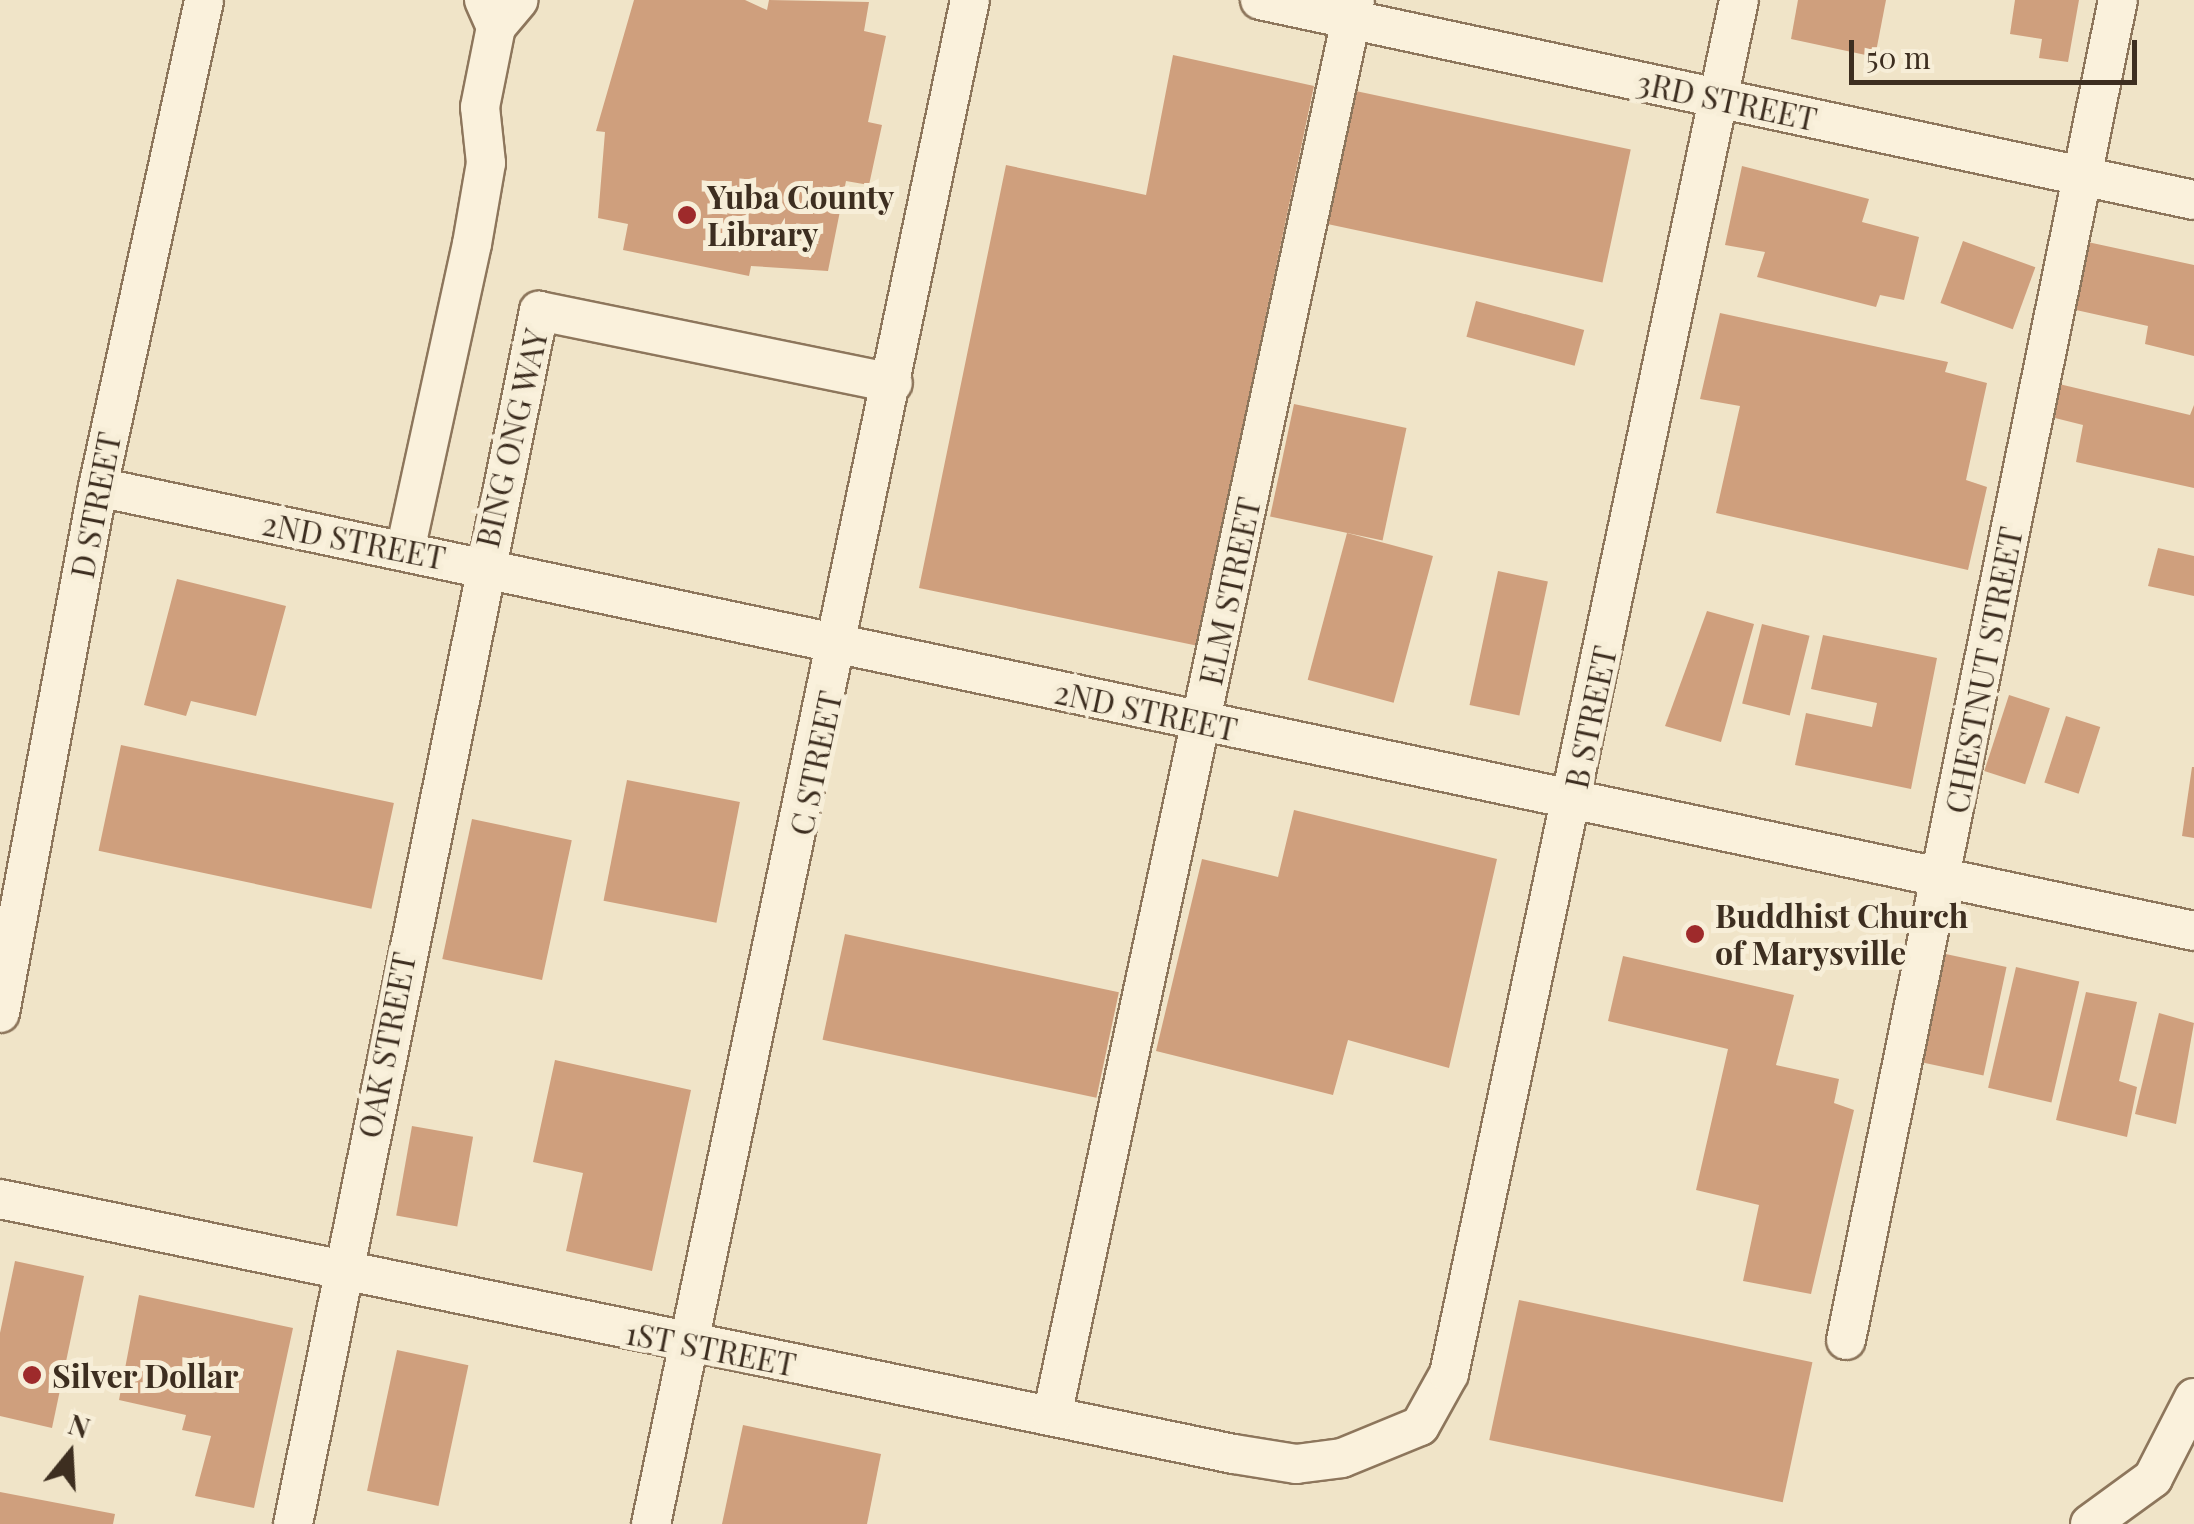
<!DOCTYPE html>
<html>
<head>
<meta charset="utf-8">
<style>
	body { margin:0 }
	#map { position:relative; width:2194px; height:1524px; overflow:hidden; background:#f0e4c8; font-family:"Playfair Display",serif }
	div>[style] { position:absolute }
	.building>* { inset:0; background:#cf9f7d; transform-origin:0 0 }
	.roads { filter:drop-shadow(2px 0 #8d765c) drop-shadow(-2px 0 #8d765c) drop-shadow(0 2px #8d765c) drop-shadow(0 -2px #8d765c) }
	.minor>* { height:38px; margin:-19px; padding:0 19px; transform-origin:19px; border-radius:19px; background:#faf1dc }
	.dots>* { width:28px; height:28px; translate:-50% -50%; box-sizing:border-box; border:5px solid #f7eed8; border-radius:50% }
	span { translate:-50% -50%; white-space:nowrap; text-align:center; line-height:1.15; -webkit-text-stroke:10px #f7eed8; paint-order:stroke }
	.street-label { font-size:32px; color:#3d2e20 }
	.poi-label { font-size:32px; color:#3d2e20; font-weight:700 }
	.left { translate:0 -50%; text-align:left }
	.north { position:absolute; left:20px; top:1404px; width:100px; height:100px; -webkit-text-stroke:8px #f7eed8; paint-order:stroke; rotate:18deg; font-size:28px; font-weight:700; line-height:40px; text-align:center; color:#3d2e20 }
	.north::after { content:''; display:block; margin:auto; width:35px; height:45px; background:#3d2e20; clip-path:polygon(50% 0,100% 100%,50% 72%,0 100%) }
	.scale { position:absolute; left:1849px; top:40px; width:288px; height:45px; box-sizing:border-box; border:5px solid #3d2e20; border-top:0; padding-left:12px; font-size:30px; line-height:35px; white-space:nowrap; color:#3d2e20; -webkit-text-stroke:8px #f7eed8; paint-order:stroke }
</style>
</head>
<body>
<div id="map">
	<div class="building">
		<div style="clip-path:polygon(634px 0,745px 0,767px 10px,769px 0,869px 2px,864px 31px,886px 36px,868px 122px,882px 125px,869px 185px,846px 181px,828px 271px,751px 266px,749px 276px,623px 250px,628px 224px,598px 218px,605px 132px,596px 131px)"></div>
		<div style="clip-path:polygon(1798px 0,1886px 0,1875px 57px,1791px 39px)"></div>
		<div style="clip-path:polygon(2015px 0,2079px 0,2068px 62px,2039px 58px,2042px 39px,2010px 34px)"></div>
		<div style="clip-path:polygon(1173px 55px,1314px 86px,1241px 434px,1257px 437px,1213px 649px,919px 588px,1006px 165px,1146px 195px)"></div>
		<div style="left:1351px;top:90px;width:286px;height:136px;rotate:12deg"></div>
		<div style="clip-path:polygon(1742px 166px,1869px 199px,1862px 222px,1919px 237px,1904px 300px,1880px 295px,1876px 307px,1757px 277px,1765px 252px,1725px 245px)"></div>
		<div style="left:1963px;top:241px;width:77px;height:66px;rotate:20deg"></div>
		<div style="clip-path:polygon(2083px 241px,2194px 265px,2194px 356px,2145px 344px,2148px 326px,2067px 308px)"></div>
		<div style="left:1476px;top:301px;width:112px;height:37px;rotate:15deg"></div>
		<div style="clip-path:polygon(1720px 313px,1948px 362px,1945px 372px,1987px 383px,1966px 480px,1987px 487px,1968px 570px,1716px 513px,1740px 406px,1700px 399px)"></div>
		<div style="clip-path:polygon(2059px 384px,2190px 415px,2194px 405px,2194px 488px,2076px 462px,2083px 425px,2051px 417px)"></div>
		<div style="left:1294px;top:404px;width:115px;height:115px;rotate:12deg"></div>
		<div style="left:1347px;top:533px;width:89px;height:152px;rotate:15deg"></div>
		<div style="clip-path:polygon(2158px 548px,2194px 556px,2194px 596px,2148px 586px)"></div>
		<div style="left:1498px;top:571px;width:51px;height:137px;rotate:12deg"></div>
		<div style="clip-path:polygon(177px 579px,286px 606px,256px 716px,191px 701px,186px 716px,144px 705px)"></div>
		<div style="clip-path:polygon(1707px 611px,1754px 624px,1721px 742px,1665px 726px)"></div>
		<div style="left:1762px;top:624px;width:49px;height:82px;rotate:14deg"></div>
		<div style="clip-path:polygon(1823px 635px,1937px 658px,1911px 789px,1795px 765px,1806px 713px,1872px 727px,1877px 703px,1811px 689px)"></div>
		<div style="left:2009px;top:695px;width:43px;height:80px;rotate:18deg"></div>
		<div style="left:2066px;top:716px;width:36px;height:70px;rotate:18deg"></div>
		<div style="left:121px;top:745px;width:279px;height:108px;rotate:12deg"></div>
		<div style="clip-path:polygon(2192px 767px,2194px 767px,2194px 838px,2182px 836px)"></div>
		<div style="left:627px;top:780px;width:115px;height:123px;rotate:11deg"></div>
		<div style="clip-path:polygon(1294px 810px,1497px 859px,1449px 1068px,1348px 1040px,1333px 1095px,1156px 1051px,1202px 859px,1278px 877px)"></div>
		<div style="left:472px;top:819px;width:102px;height:143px;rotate:12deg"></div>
		<div style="left:845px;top:934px;width:280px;height:108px;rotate:12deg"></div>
		<div style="left:1941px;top:953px;width:67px;height:111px;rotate:12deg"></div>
		<div style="clip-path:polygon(1623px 956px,1794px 995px,1776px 1065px,1839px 1079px,1834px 1103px,1854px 1110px,1811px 1294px,1743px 1281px,1759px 1205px,1696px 1190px,1728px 1049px,1608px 1021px)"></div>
		<div style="left:2016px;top:967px;width:65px;height:124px;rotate:13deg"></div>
		<div style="clip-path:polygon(2086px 992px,2137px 1002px,2119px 1081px,2137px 1087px,2127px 1137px,2056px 1120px)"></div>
		<div style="clip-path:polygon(2159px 1013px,2194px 1023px,2176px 1124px,2135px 1114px)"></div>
		<div style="clip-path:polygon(555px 1060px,691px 1090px,652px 1271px,566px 1251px,583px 1173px,533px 1162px)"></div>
		<div style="left:412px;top:1126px;width:62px;height:91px;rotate:10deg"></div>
		<div style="clip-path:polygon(15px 1261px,84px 1276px,52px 1428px,0 1416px,0 1333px)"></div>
		<div style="clip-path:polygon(139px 1295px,293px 1328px,254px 1508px,195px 1496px,211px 1436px,182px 1430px,186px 1415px,119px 1400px)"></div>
		<div style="left:1519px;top:1300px;width:300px;height:143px;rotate:12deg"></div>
		<div style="left:397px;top:1350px;width:73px;height:144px;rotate:12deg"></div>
		<div style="clip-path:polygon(743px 1425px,881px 1454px,867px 1524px,722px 1524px)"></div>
		<div style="clip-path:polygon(0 1492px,115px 1514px,113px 1524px,0 1524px)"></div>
	</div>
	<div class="roads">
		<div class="minor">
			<div style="left:484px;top:0;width:30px;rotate:66deg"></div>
			<div style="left:496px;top:27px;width:35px;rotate:-50deg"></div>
			<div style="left:1260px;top:0;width:955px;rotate:12.09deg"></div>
			<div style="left:98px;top:487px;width:2143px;rotate:11.96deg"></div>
			<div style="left:405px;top:551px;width:314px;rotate:-77.7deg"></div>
			<div style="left:472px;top:244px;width:82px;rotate:-80.2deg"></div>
			<div style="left:486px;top:163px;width:56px;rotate:-96.1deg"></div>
			<div style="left:480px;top:107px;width:82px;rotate:-78.7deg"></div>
			<div style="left:0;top:1013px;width:535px;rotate:-79.45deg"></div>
			<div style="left:98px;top:487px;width:498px;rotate:-77.7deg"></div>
			<div style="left:0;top:1199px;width:1260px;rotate:11.68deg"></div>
			<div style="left:1234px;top:1454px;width:63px;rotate:9.2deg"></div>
			<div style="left:1296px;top:1464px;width:46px;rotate:-7.4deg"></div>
			<div style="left:1342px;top:1458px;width:84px;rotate:-22.3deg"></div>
			<div style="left:1420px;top:1426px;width:60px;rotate:-60.9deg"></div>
			<div style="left:1449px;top:1374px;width:1404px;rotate:-78.08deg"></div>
			<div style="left:1846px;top:1340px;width:1367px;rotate:-78.53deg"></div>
			<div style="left:1052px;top:1416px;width:1448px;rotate:-77.92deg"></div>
			<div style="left:293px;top:1524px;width:1238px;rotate:-78.54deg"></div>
			<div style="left:539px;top:311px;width:361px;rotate:11.5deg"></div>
			<div style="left:651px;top:1524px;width:1557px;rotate:-78.18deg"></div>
			<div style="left:2090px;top:1524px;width:78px;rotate:-36.1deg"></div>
			<div style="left:2153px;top:1478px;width:90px;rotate:-62.9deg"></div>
		</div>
	</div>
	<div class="dots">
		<div style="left:687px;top:215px;background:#9e2a2b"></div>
		<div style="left:1695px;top:934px;background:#9e2a2b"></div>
		<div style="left:32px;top:1375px;background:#9e2a2b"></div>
	</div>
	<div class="street-label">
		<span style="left:1727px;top:100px;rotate:12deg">3RD STREET</span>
		<span style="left:511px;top:438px;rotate:-77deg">BING ONG WAY</span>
		<span style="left:95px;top:505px;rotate:-79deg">D STREET</span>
		<span style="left:354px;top:540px;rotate:11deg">2ND STREET</span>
		<span style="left:1229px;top:591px;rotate:-78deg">ELM STREET</span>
		<span style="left:1983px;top:670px;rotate:-79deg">CHESTNUT STREET</span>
		<span style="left:1146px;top:710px;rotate:12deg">2ND STREET</span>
		<span style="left:1590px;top:717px;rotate:-78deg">B STREET</span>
		<span style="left:815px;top:763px;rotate:-78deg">C STREET</span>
		<span style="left:386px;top:1045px;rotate:-79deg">OAK STREET</span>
		<span style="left:711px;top:1348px;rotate:11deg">1ST STREET</span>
	</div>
	<div class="poi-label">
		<span class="left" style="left:707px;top:215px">Yuba County<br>Library</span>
		<span class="left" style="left:1715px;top:934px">Buddhist Church<br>of Marysville</span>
		<span class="left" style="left:52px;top:1375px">Silver Dollar</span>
	</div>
	<div class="north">N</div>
	<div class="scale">50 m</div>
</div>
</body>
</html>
